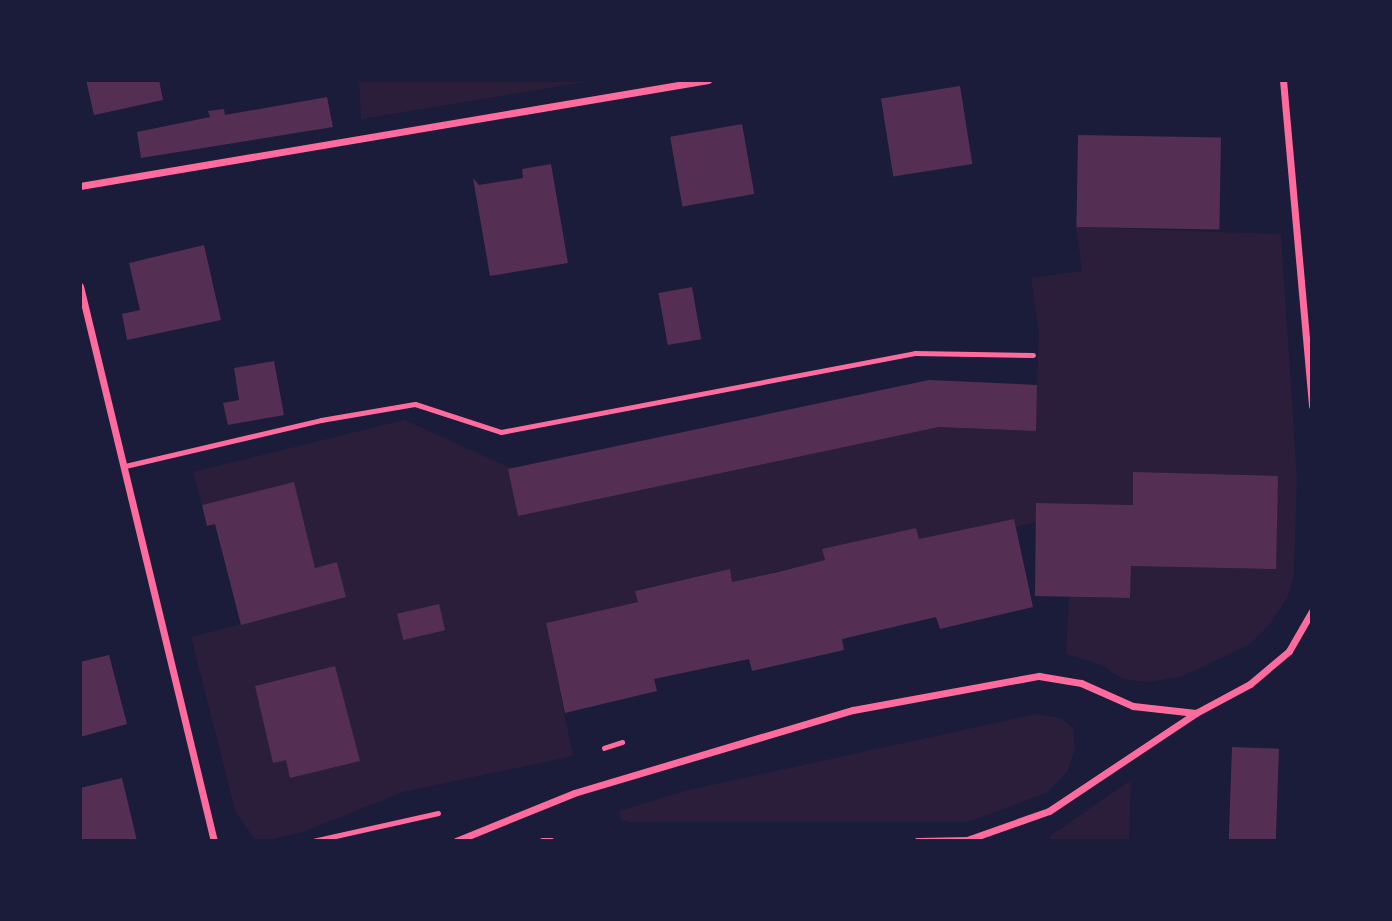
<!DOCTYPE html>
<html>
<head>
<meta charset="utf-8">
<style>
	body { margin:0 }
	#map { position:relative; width:1392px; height:921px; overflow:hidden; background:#1b1b3a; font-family:Barlow,sans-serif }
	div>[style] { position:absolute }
	.green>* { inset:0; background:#2a1e3b }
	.building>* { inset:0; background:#542f53; transform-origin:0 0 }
	.path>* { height:4.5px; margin:-2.25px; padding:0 2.25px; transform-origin:2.25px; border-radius:2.25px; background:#ff6b9d }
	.service>* { height:5px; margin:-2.5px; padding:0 2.5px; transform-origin:2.5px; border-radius:2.5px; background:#ff6b9d }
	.minor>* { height:7px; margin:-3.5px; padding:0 3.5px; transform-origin:3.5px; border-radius:3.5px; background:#ff6b9d }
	span { translate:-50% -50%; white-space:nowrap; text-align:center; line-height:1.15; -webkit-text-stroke:7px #1b1b3a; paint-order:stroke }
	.frame { position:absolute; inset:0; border:82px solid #1b1b3a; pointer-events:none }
</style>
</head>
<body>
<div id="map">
	<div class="green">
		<div style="clip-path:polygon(359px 81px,359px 80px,592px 81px,361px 119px)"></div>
		<div style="clip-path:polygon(1076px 227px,1281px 234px,1297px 477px,1294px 575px,1288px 596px,1271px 623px,1250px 644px,1181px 677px,1148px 682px,1122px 679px,1102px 665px,1066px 654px,1069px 597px,1129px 598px,1131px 566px,1276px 569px,1133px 473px,1133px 505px,1036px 503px,1036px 522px,1015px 527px,919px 539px,916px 528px,823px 549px,825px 560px,732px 582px,729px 569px,636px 590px,638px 602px,546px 623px,573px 756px,403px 792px,303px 832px,268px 840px,254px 838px,244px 824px,235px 811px,191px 637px,346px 597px,337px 562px,315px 568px,294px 483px,202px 505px,193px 472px,404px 420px,511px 468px,518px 516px,939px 427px,1035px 431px,1039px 334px,1031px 278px,1082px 271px)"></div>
		<div style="clip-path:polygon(1036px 714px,1060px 718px,1073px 728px,1075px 750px,1067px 772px,1046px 793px,968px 822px,631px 822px,621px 820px,619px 811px,684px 791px)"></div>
		<div style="clip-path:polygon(1131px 780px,1129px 840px,1050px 840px,1050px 836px)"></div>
	</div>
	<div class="building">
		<div style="clip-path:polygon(86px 80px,159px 80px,163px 100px,94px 115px)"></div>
		<div style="left:960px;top:86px;width:79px;height:80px;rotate:81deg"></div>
		<div style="clip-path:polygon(327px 97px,333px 127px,141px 158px,137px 132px,210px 117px,208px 111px,224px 109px,225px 115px)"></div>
		<div style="left:742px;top:124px;width:71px;height:73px;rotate:80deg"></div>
		<div style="left:1078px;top:135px;width:143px;height:92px;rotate:1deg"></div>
		<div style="clip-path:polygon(551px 164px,568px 263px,490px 276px,473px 178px,479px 185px,523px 178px,522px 169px)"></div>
		<div style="clip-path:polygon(204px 245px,221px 320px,127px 340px,122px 314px,140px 310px,129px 263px)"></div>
		<div style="left:692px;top:287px;width:53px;height:34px;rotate:80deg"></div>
		<div style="clip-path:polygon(274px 361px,284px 415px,228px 425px,223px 403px,239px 400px,234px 368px)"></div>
		<div style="clip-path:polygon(929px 380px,1037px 385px,1036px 431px,939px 427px,518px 516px,508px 469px)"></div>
		<div style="clip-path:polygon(1133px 472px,1278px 476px,1276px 569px,1131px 566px,1130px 598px,1035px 596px,1036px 503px,1133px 505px)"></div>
		<div style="clip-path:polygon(294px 482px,315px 568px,337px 562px,346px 597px,241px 625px,215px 524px,207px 526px,202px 505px)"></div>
		<div style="clip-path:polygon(1014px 519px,1033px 607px,940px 629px,936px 617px,842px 639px,844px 650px,752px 671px,749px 659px,654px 679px,657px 691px,565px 713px,546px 623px,638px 602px,635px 591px,730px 569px,732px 582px,778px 572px,825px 560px,822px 549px,916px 528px,919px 539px)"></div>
		<div style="left:439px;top:604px;width:27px;height:43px;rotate:77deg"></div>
		<div style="clip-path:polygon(109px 655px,127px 724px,80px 737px,80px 662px)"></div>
		<div style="clip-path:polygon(335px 666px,360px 761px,290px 778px,286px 760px,273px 763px,255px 686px)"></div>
		<div style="left:1232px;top:747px;width:47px;height:92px;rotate:2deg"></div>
		<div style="clip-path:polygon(122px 778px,137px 841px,80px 841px,80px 788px)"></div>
	</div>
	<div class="path">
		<div style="left:604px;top:748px;width:19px;rotate:-18deg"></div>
		<div style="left:313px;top:841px;width:128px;rotate:-12.6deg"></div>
	</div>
	<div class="service">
		<div style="left:125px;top:466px;width:201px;rotate:-13.2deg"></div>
		<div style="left:321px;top:420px;width:95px;rotate:-9.7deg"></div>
		<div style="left:415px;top:404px;width:90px;rotate:18deg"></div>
		<div style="left:501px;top:432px;width:421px;rotate:-10.8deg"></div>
		<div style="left:915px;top:353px;width:118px;rotate:1deg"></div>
	</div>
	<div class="minor">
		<div style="left:1283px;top:80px;width:327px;rotate:84.9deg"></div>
		<div style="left:80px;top:186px;width:637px;rotate:-9.58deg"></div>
		<div style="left:80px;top:286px;width:571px;rotate:76.43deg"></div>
		<div style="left:456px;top:841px;width:127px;rotate:-22.1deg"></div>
		<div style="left:574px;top:793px;width:291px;rotate:-16.6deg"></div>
		<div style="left:853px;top:710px;width:189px;rotate:-10.4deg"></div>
		<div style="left:1039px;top:676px;width:43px;rotate:9.5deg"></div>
		<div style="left:1081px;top:683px;width:57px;rotate:23.9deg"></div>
		<div style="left:1133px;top:706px;width:63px;rotate:6.3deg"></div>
		<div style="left:542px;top:841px;width:9px"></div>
		<div style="left:917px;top:841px;width:50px;rotate:-1.1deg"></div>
		<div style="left:967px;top:840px;width:87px;rotate:-19.5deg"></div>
		<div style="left:1049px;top:811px;width:177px;rotate:-33.7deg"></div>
		<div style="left:1196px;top:713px;width:61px;rotate:-28.2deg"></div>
		<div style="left:1250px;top:684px;width:51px;rotate:-40.2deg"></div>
		<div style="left:1289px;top:651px;width:46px;rotate:-60.1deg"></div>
	</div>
	<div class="frame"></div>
</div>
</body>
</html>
